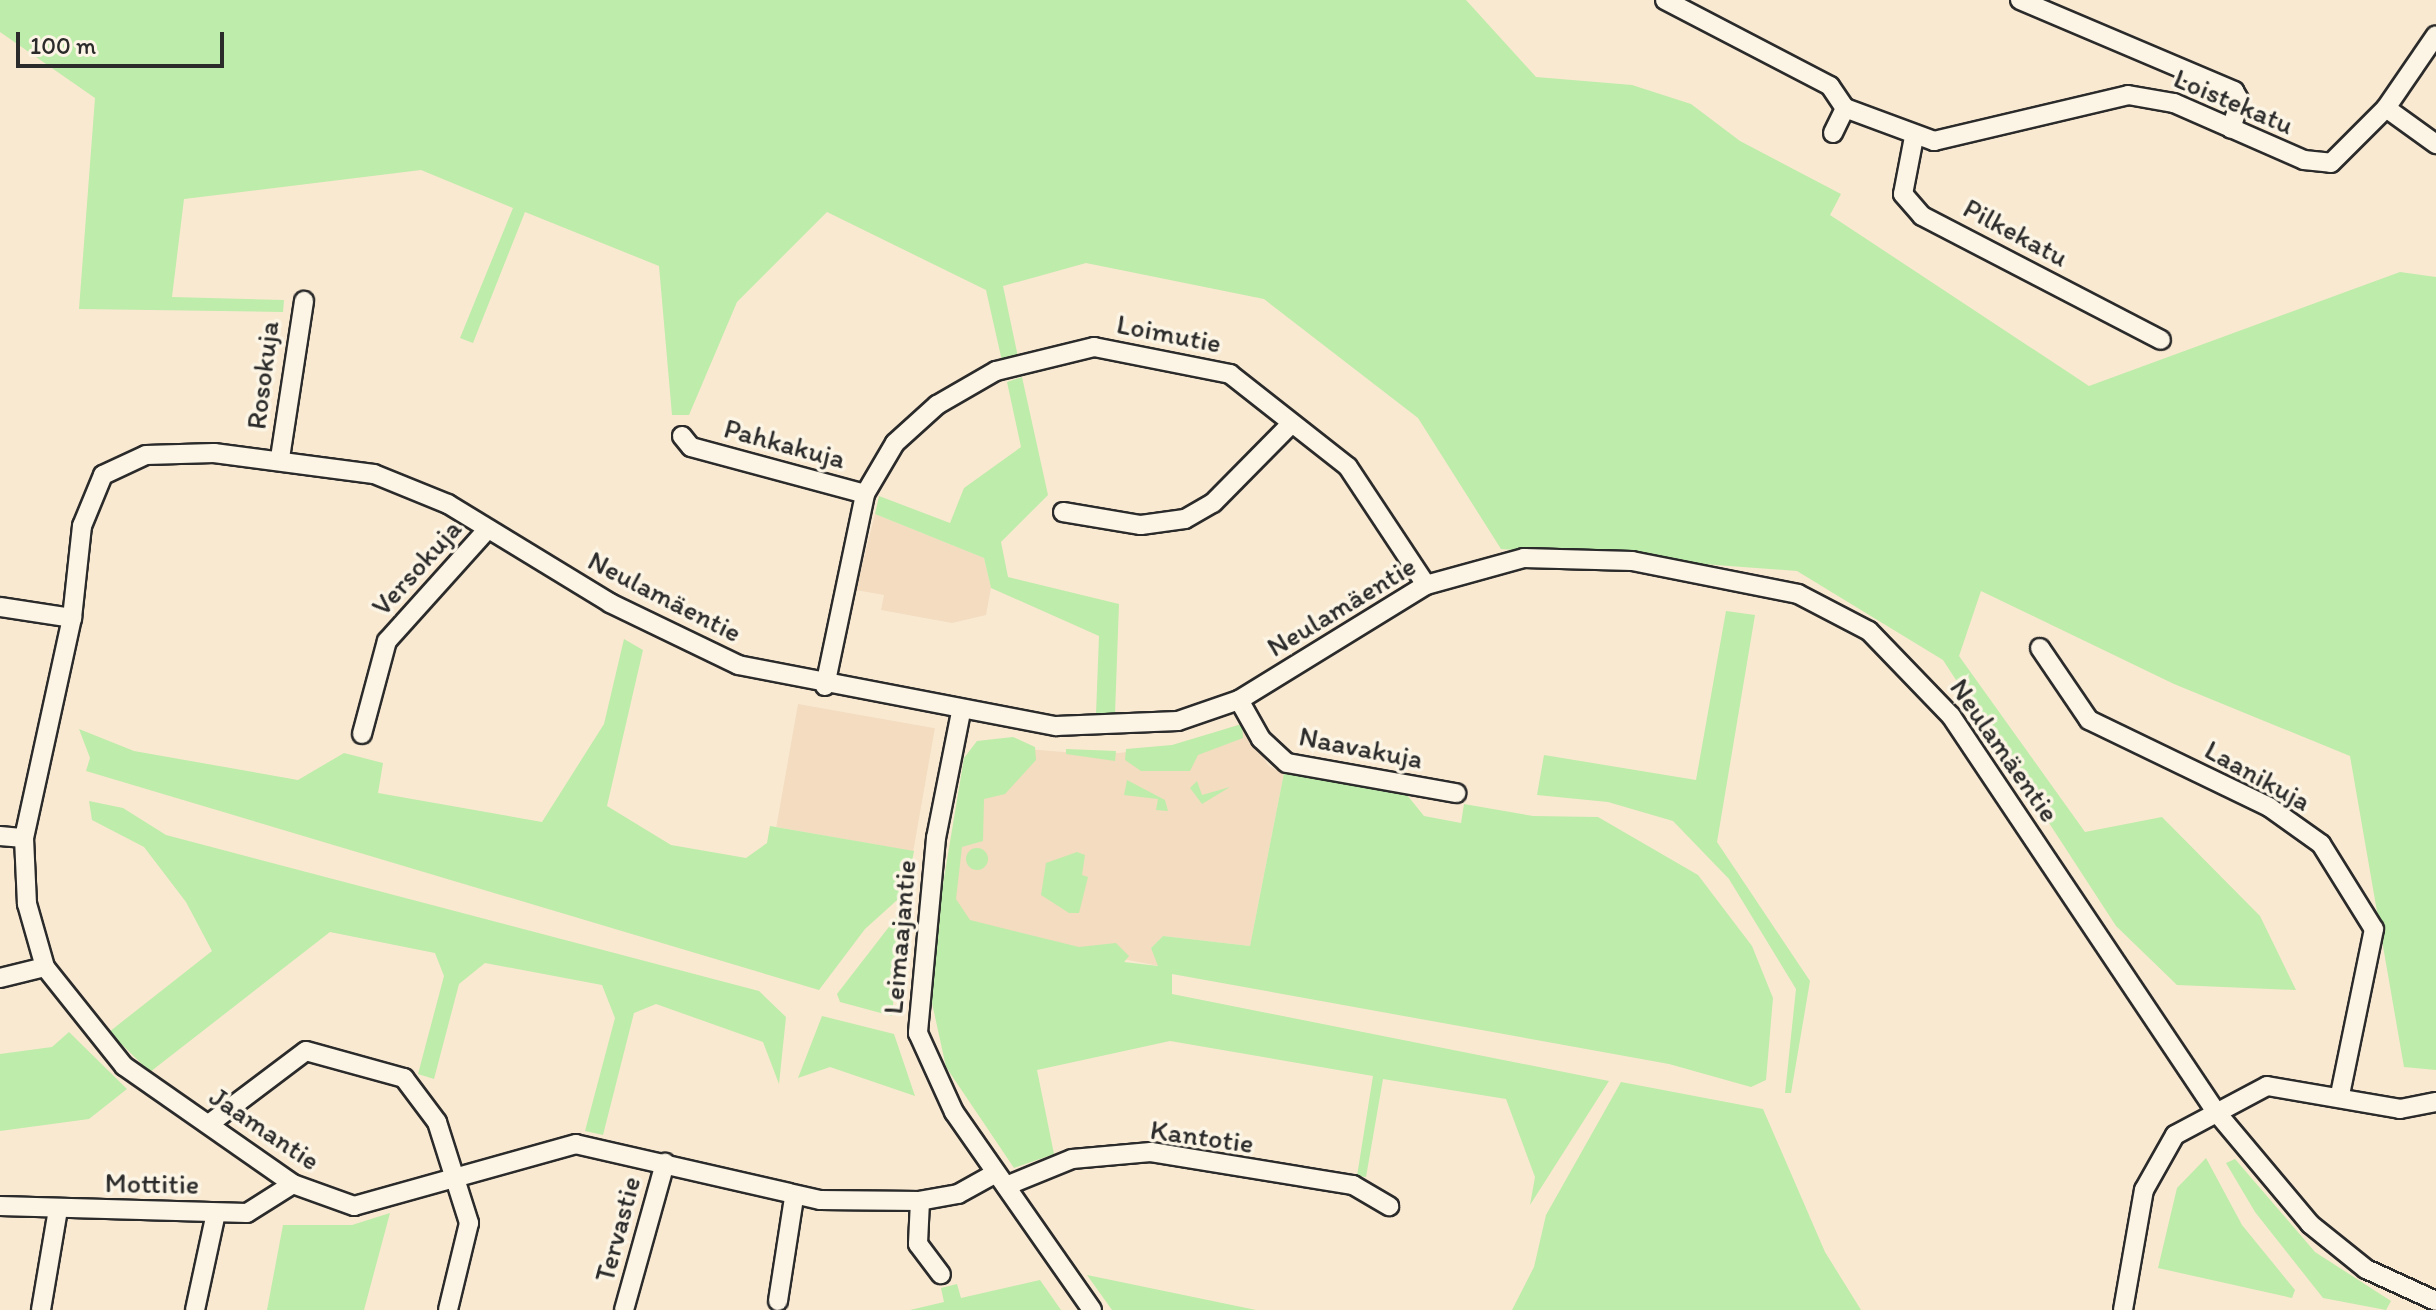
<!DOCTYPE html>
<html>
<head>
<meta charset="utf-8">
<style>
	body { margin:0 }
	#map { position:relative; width:2436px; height:1310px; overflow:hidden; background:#f9e9d1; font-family:Itim,sans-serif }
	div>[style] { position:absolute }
	.built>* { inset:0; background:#f3dcc0; transform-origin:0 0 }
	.green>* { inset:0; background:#beecaa }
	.round { border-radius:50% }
	.roads { filter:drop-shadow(2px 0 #2b2b2b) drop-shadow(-2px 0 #2b2b2b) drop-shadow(0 2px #2b2b2b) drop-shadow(0 -2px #2b2b2b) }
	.minor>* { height:18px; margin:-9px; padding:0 9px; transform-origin:9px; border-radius:9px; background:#fcf5e5 }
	span { translate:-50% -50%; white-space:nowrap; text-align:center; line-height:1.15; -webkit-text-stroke:7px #fcf5e5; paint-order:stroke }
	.street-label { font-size:28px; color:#2b2b2b }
	.scale { position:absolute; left:16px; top:32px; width:208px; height:36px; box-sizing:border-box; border:4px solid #2b2b2b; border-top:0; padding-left:10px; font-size:24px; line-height:28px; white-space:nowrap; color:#2b2b2b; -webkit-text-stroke:6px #fcf5e5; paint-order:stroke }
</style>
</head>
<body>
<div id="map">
	<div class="built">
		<div style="clip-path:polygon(875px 514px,984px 558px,991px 588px,986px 615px,952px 623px,881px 610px,884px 595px,856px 590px)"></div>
		<div style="left:798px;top:704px;width:139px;height:125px;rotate:10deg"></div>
		<div style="clip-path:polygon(1240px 724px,1269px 766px,1284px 773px,1250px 946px,1163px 936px,1151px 948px,1159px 966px,937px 923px,961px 794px,1027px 749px,1100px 755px,1173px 747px)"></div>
	</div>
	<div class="green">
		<div style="clip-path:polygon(0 0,1466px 0,1536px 77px,1632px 85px,1691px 104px,1740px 141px,1841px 194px,1830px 215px,2089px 386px,2400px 272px,2436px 277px,2436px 1070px,2404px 1067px,2350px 756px,2174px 684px,1981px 591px,1959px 656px,2085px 832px,2162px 817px,2260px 916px,2296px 990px,2177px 985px,2116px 926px,1943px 660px,1797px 571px,1501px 549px,1418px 418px,1264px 299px,1086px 263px,1003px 286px,1018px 357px,1002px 361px,986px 290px,827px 212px,737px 302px,689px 415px,672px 415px,659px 266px,525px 212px,473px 343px,460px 338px,513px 208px,421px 170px,184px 199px,172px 297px,284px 300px,283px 312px,79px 309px,95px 98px,0 32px)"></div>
		<div style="clip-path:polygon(1022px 377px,1048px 495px,1001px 542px,1008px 577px,1119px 604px,1115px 714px,1096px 714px,1099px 636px,991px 588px,984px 558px,875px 514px,879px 496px,950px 523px,964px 488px,1021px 447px,1007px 382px)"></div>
		<div style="clip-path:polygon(1726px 611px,1755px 615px,1717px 842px,1810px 981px,1791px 1093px,1785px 1093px,1796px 989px,1729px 879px,1673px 821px,1608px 802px,1537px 795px,1544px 755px,1696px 780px)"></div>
		<div style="clip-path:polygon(624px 639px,643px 650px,607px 806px,671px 845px,746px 858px,767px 843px,770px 826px,914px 851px,906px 892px,865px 929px,819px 990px,86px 771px,90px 758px,79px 729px,134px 751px,298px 780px,344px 753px,383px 763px,378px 793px,542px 822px,604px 724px)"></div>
		<div style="clip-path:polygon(1242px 724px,1243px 738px,1198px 755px,1190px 771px,1141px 771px,1125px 760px,1126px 749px,1172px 745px)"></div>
		<div style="clip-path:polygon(1013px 737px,1035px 747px,1036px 760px,1005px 794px,984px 799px,983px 841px,962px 847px,956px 899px,970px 920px,1079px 947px,1116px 943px,1129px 956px,1124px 962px,1158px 966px,1151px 948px,1163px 936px,1250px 946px,1284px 773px,1407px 795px,1424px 816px,1461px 823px,1464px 804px,1533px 816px,1598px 817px,1698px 875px,1752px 946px,1773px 998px,1766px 1080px,1751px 1087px,1669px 1064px,1172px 974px,1172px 994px,1609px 1081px,1530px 1205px,1535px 1177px,1506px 1099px,1383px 1079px,1366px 1177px,1357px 1176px,1373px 1076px,1170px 1041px,1037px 1070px,1054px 1154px,1014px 1168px,946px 1067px,927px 980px,964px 758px,977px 741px)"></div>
		<div style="clip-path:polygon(1066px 749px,1116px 751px,1115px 761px,1066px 754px)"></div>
		<div style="clip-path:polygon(1127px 780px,1165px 800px,1168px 811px,1156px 810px,1158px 799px,1124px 795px)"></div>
		<div style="clip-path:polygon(1197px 781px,1202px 795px,1230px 787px,1202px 804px,1190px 788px)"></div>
		<div style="clip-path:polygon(89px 801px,123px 808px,166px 835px,759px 991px,786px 1017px,779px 1084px,763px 1042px,656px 1004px,634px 1013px,603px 1135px,585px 1131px,615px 1018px,602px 985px,485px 963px,459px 984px,434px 1079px,418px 1074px,444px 976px,435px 953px,330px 932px,150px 1072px,109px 1032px,212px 951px,186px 902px,144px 847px,92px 820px)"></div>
		<div class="round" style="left:966px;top:848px;width:22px;height:22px"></div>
		<div style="clip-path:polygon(1077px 852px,1085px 855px,1082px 875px,1088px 877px,1079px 913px,1069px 913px,1041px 895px,1046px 863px)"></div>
		<div style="clip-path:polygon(902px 910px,892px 1016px,840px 1002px,837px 994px)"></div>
		<div style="clip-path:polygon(822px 1016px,894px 1034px,915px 1096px,830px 1067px,798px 1078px)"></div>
		<div style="clip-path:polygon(69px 1032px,127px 1089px,89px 1119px,0 1131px,0 1054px,52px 1047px)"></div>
		<div style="clip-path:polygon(1621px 1082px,1763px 1109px,1825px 1252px,1861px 1310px,1512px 1310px,1534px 1267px,1546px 1215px)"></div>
		<div style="clip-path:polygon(2206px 1158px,2242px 1225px,2295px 1290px,2292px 1298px,2158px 1268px,2177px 1188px)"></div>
		<div style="clip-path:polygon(2235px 1159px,2315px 1252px,2391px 1301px,2386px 1310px,2323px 1298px,2255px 1212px,2226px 1163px)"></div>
		<div style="clip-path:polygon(390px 1213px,364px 1310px,267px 1310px,283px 1225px,352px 1225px)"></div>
		<div style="clip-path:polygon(1087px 1275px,1256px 1310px,1112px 1310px)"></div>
		<div style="clip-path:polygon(1040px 1280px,1061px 1310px,910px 1310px,944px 1302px,941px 1288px,957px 1284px,961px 1298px)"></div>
	</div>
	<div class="roads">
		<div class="minor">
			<div style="left:1665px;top:0;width:186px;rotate:27.5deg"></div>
			<div style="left:1830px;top:86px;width:27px;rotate:56deg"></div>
			<div style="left:2020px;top:0;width:233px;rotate:23deg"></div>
			<div style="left:2234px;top:91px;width:12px;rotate:59deg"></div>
			<div style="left:2240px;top:101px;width:29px;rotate:108deg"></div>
			<div style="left:2386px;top:108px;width:62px;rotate:35.8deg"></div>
			<div style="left:1833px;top:133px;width:28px;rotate:-64deg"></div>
			<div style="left:1845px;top:108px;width:95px;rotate:20.3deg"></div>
			<div style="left:1934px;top:141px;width:199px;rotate:-13.3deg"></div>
			<div style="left:2128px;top:95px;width:47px;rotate:9.9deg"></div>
			<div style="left:2174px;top:103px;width:142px;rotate:23.7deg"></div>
			<div style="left:2304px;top:160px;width:27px;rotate:6deg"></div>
			<div style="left:2331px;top:163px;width:78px;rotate:-45deg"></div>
			<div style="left:2386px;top:108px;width:88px;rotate:-55.6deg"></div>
			<div style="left:1914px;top:137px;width:58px;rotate:100.9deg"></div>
			<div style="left:1903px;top:194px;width:29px;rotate:49deg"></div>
			<div style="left:1922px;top:216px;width:269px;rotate:27.4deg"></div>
			<div style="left:682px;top:436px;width:14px;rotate:51deg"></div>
			<div style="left:691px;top:447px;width:180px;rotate:15.1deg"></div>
			<div style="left:280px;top:458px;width:159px;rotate:-81.3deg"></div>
			<div style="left:1063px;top:512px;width:79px;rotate:9.5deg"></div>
			<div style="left:1141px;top:525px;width:44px;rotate:-7.8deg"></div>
			<div style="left:1185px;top:519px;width:32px;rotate:-30deg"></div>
			<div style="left:1213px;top:503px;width:111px;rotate:-45.4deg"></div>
			<div style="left:0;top:607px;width:73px;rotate:8.7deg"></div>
			<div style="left:2040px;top:648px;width:87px;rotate:55.8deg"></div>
			<div style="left:2089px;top:720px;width:200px;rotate:25.8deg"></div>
			<div style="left:2269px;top:807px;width:64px;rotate:35.4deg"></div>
			<div style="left:2321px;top:844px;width:100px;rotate:58.1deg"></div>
			<div style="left:2374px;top:929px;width:168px;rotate:101.6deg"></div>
			<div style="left:825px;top:686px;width:196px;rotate:-78.2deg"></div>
			<div style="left:865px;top:494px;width:59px;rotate:-59.5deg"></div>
			<div style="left:895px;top:443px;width:57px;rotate:-42.1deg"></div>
			<div style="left:937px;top:405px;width:68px;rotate:-30deg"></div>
			<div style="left:996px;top:371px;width:101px;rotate:-13.8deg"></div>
			<div style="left:1094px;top:347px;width:139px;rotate:11.2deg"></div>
			<div style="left:1230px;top:374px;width:150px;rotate:38.2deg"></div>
			<div style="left:1348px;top:467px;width:141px;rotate:56.5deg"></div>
			<div style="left:1239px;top:700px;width:45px;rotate:60.6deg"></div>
			<div style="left:1261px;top:739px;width:35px;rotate:43deg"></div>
			<div style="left:1287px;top:763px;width:172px;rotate:10.1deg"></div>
			<div style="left:961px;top:712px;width:128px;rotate:101.2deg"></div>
			<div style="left:936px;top:838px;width:196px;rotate:95.3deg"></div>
			<div style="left:918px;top:1033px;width:87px;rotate:65.5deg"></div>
			<div style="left:954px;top:1112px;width:241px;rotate:55.1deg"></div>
			<div style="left:362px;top:734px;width:96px;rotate:-75deg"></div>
			<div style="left:387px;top:641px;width:149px;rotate:-48deg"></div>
			<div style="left:0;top:836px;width:24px;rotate:5deg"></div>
			<div style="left:0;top:978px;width:46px;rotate:-13.7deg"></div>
			<div style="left:209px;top:1124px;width:121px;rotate:-37deg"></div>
			<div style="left:306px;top:1051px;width:102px;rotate:15.4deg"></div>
			<div style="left:404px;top:1078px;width:55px;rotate:53.1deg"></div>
			<div style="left:437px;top:1122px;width:106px;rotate:72.4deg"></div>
			<div style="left:469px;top:1223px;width:89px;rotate:103.6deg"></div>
			<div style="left:996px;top:1173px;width:43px;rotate:151.1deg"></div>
			<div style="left:958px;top:1194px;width:39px;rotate:170deg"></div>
			<div style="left:920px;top:1201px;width:100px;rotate:-179.4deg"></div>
			<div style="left:820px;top:1200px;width:250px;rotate:-167.1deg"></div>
			<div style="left:576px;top:1144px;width:230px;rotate:164.4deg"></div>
			<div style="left:354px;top:1206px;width:65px;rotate:-160.2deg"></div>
			<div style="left:293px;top:1184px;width:206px;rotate:-145.1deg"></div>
			<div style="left:124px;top:1066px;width:127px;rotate:-128.6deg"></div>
			<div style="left:45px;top:967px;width:66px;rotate:-105.9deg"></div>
			<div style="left:27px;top:904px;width:66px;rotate:-92.6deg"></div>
			<div style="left:24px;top:838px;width:225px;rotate:-77.7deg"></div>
			<div style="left:72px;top:618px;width:93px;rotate:-83.8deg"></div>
			<div style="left:82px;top:526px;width:55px;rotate:-67.6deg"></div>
			<div style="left:103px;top:475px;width:47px;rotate:-24.9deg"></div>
			<div style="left:146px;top:455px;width:68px;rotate:-1.7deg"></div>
			<div style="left:214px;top:453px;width:161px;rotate:7.5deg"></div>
			<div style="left:374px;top:474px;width:80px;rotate:22.1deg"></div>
			<div style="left:448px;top:504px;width:190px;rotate:31.4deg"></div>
			<div style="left:610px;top:603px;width:142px;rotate:25.8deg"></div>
			<div style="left:738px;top:665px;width:324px;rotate:10.9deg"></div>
			<div style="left:1056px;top:726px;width:122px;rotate:-2.3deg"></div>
			<div style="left:1178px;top:721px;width:65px;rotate:-19deg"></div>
			<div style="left:1239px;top:700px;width:220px;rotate:-31.6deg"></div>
			<div style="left:1426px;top:585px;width:102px;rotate:-15.4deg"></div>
			<div style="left:1524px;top:558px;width:108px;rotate:1.6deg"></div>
			<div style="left:1632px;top:561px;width:169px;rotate:11.2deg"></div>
			<div style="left:1798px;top:594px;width:80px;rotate:27.5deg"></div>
			<div style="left:1869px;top:631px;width:118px;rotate:46deg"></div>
			<div style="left:1951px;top:716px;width:478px;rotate:56.2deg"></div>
			<div style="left:2217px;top:1113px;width:145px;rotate:50deg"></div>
			<div style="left:2310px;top:1224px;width:72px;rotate:38.8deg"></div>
			<div style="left:2366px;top:1269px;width:77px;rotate:24.6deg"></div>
			<div style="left:1006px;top:1186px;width:71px;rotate:-22.2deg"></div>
			<div style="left:1072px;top:1159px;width:79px;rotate:-5.1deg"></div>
			<div style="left:1151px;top:1152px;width:205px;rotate:9.3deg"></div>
			<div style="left:1353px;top:1185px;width:42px;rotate:30.3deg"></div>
			<div style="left:920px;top:1201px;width:43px;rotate:92.7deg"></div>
			<div style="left:918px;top:1244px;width:38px;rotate:53deg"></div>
			<div style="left:0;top:1206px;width:247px;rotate:1.6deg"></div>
			<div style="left:247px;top:1213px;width:54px;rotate:-32.2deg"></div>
			<div style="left:778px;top:1301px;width:104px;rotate:-81.2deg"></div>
			<div style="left:41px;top:1310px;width:102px;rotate:-80.4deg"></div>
			<div style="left:195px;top:1310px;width:99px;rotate:-77.8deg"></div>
			<div style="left:624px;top:1310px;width:153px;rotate:-74.4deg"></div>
			<div style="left:2123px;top:1310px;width:122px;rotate:-80.1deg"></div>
			<div style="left:2144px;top:1190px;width:63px;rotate:-60.6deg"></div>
			<div style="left:2175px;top:1135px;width:104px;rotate:-28deg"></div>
			<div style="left:2267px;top:1086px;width:135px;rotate:9.8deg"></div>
			<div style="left:2400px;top:1109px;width:37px;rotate:-11deg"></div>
		</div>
	</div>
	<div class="street-label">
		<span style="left:2234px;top:101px;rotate:23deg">Loistekatu</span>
		<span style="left:2016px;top:232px;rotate:28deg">Pilkekatu</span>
		<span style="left:1169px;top:333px;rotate:11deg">Loimutie</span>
		<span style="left:262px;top:375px;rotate:-83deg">Rosokuja</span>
		<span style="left:785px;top:443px;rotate:15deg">Pahkakuja</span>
		<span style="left:416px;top:567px;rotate:-48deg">Versokuja</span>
		<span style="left:665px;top:596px;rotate:27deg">Neulamäentie</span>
		<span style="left:1341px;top:606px;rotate:-31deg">Neulamäentie</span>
		<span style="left:1361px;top:747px;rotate:11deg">Naavakuja</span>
		<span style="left:2005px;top:750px;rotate:55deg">Neulamäentie</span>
		<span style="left:2258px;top:775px;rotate:29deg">Laanikuja</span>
		<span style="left:899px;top:937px;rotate:-85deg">Leimaajantie</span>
		<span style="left:265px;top:1128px;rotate:34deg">Jaamantie</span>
		<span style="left:1202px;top:1136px;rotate:8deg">Kantotie</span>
		<span style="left:152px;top:1183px;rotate:1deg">Mottitie</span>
		<span style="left:617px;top:1229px;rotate:-75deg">Tervastie</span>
	</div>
	<div class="scale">100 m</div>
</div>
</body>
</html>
